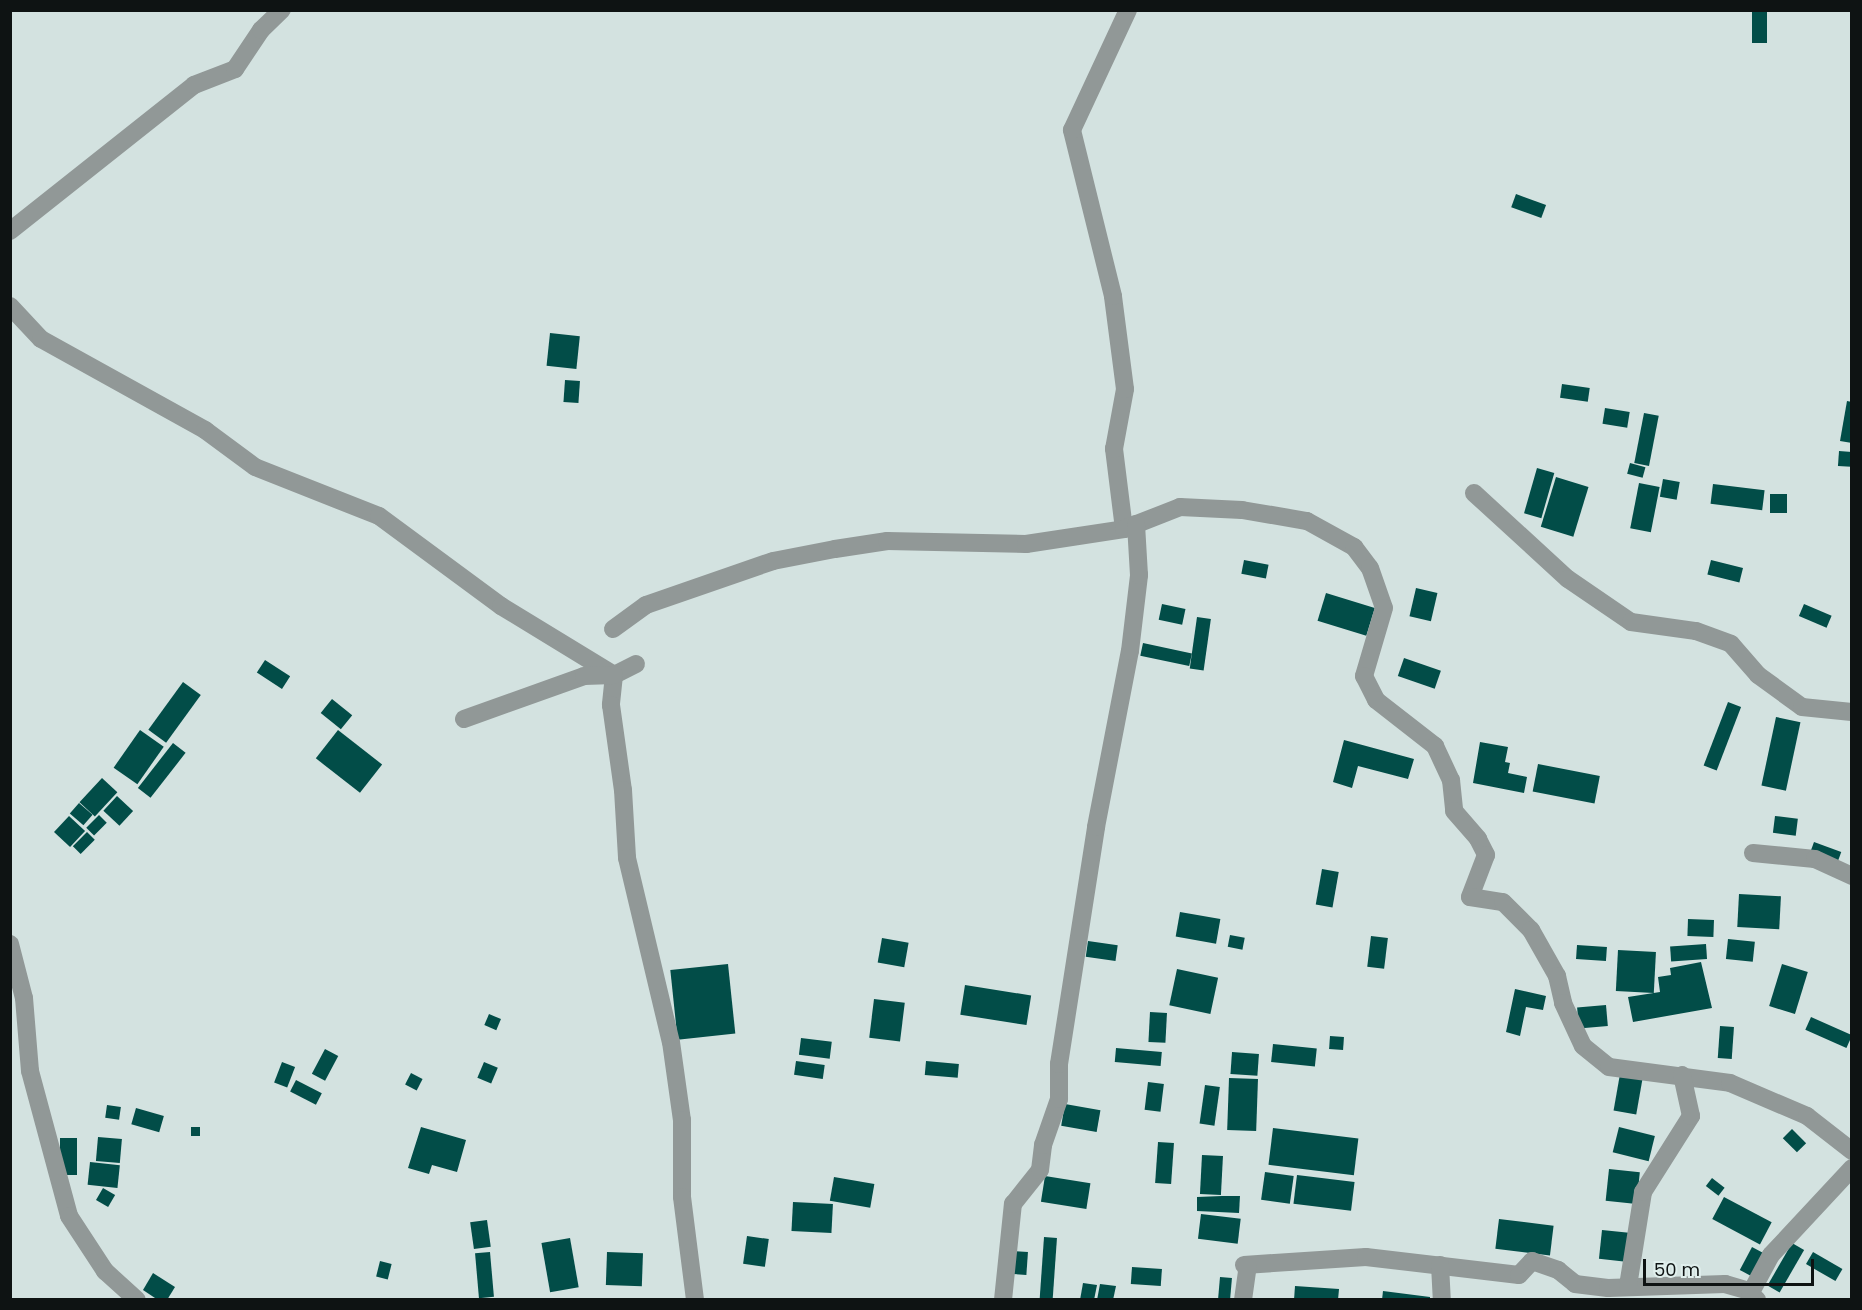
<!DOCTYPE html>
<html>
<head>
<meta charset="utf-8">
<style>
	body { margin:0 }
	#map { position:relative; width:1862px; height:1310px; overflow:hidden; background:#d3e2e0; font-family:Poppins,sans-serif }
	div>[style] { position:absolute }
	.building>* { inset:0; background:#024d48; transform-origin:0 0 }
	.minor>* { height:18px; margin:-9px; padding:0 9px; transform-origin:9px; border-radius:9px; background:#919897 }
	span { translate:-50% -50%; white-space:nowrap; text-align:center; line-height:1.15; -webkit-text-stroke:6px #e0efed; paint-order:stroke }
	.frame { position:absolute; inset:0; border:12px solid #0e1313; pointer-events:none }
	.scale { position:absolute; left:1643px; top:1259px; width:171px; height:27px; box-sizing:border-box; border:3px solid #0e1313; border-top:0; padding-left:8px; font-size:18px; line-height:21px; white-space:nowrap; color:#0e1313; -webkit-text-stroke:4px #e0efed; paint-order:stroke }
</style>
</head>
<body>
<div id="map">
	<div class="building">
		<div style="left:1752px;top:10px;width:15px;height:33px"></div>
		<div style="left:1516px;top:194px;width:32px;height:14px;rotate:20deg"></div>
		<div style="left:550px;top:333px;width:30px;height:33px;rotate:6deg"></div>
		<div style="left:565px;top:380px;width:15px;height:22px;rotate:4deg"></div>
		<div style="left:1562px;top:384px;width:28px;height:14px;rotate:8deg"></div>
		<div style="clip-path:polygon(1847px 401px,1852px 402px,1852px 443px,1840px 441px)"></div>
		<div style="left:1605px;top:408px;width:25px;height:16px;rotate:9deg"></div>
		<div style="left:1644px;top:413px;width:15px;height:51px;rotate:11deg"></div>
		<div style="left:1839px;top:451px;width:13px;height:15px;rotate:4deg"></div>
		<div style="left:1630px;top:463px;width:16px;height:11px;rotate:15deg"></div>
		<div style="left:1537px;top:468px;width:18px;height:47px;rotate:16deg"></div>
		<div style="left:1556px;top:477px;width:34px;height:52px;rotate:17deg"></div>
		<div style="left:1663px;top:479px;width:17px;height:18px;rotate:10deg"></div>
		<div style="left:1639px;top:483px;width:21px;height:46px;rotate:11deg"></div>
		<div style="left:1713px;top:484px;width:52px;height:20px;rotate:7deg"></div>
		<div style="left:1770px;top:494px;width:17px;height:19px"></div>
		<div style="left:1244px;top:560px;width:25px;height:14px;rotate:11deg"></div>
		<div style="left:1711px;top:560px;width:33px;height:15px;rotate:14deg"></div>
		<div style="left:1416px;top:588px;width:22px;height:29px;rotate:13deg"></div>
		<div style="left:1326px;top:593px;width:51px;height:29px;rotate:17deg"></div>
		<div style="left:1162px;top:604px;width:24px;height:16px;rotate:12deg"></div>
		<div style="left:1804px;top:604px;width:30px;height:13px;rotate:23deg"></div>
		<div style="left:1197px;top:617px;width:14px;height:52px;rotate:8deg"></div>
		<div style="left:1143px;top:643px;width:50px;height:13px;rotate:12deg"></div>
		<div style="left:1404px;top:658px;width:39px;height:19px;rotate:19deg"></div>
		<div style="left:265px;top:660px;width:30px;height:15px;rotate:33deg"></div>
		<div style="left:183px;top:682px;width:22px;height:59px;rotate:36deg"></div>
		<div style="left:332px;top:699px;width:26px;height:18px;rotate:39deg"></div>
		<div style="left:1728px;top:702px;width:14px;height:68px;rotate:21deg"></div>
		<div style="left:1776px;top:717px;width:25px;height:70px;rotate:12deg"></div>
		<div style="left:140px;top:730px;width:29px;height:46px;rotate:35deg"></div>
		<div style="left:338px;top:730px;width:56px;height:36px;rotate:38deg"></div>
		<div style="clip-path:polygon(1344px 740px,1414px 759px,1408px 779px,1358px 766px,1352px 788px,1333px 782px)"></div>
		<div style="clip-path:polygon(1480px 742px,1508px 747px,1505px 762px,1510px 763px,1508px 773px,1527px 777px,1524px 793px,1473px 783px)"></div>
		<div style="left:173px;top:743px;width:16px;height:57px;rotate:38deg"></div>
		<div style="left:1538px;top:764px;width:63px;height:28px;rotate:11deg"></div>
		<div style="left:102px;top:778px;width:21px;height:33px;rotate:43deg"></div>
		<div style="left:117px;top:796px;width:22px;height:20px;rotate:43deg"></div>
		<div style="left:79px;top:803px;width:18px;height:14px;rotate:41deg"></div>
		<div style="left:99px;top:815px;width:11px;height:18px;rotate:45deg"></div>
		<div style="left:69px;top:816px;width:22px;height:22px;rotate:43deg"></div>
		<div style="left:1775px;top:816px;width:23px;height:17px;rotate:7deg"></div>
		<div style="left:87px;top:832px;width:11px;height:20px;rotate:45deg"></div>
		<div style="left:1814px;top:842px;width:29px;height:13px;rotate:20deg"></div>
		<div style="left:1322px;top:869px;width:17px;height:36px;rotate:10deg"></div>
		<div style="left:1739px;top:894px;width:42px;height:33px;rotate:3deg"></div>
		<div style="left:1180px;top:912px;width:41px;height:25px;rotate:10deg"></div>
		<div style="left:1688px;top:919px;width:26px;height:17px;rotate:2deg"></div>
		<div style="left:1230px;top:935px;width:15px;height:12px;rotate:11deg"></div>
		<div style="left:1371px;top:936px;width:17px;height:31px;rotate:7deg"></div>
		<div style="left:882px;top:938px;width:27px;height:25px;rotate:10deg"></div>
		<div style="left:1728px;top:939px;width:27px;height:20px;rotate:6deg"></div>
		<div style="left:1088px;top:941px;width:30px;height:16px;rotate:8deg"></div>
		<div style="left:1706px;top:944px;width:15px;height:36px;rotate:86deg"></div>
		<div style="left:1577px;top:945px;width:30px;height:14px;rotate:4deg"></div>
		<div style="left:1618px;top:950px;width:38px;height:41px;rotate:3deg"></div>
		<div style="clip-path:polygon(1701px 962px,1712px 1008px,1633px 1022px,1628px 997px,1660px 992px,1658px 977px,1671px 975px,1670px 968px)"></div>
		<div style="left:728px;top:964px;width:70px;height:58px;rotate:84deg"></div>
		<div style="left:1782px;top:964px;width:27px;height:44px;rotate:17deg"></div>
		<div style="left:1177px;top:969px;width:42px;height:37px;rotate:12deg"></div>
		<div style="left:965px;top:985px;width:67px;height:30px;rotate:9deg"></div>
		<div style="clip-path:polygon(1515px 989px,1546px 996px,1543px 1010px,1526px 1007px,1520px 1036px,1506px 1032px)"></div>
		<div style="left:874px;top:999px;width:31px;height:39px;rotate:7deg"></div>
		<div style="left:1606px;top:1005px;width:21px;height:29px;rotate:85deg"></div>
		<div style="left:1150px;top:1012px;width:17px;height:30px;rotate:3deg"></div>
		<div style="left:489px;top:1014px;width:13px;height:12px;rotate:23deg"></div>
		<div style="left:1811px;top:1017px;width:45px;height:14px;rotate:24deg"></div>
		<div style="left:1720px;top:1026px;width:14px;height:32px;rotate:4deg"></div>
		<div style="left:1330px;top:1036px;width:14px;height:13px;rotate:4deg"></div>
		<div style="left:801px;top:1038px;width:31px;height:17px;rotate:7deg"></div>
		<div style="left:1273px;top:1044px;width:44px;height:18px;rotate:6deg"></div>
		<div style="left:1116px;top:1048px;width:46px;height:14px;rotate:5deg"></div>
		<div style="left:325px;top:1049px;width:15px;height:28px;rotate:28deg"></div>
		<div style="left:1232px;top:1052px;width:27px;height:22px;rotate:4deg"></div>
		<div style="left:796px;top:1061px;width:29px;height:14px;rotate:8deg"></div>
		<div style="left:926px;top:1061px;width:33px;height:14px;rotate:5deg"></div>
		<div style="left:282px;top:1062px;width:14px;height:22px;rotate:21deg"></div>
		<div style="left:484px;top:1062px;width:15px;height:17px;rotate:23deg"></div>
		<div style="left:411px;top:1073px;width:13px;height:13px;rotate:27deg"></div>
		<div style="left:1620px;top:1074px;width:23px;height:37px;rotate:10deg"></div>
		<div style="left:1229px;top:1078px;width:29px;height:52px;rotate:2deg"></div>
		<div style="left:296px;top:1080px;width:29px;height:13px;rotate:27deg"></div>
		<div style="left:1148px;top:1082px;width:16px;height:28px;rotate:7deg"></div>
		<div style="left:1205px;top:1085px;width:15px;height:39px;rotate:8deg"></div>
		<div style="left:1065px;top:1104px;width:36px;height:22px;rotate:10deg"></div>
		<div style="left:107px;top:1105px;width:14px;height:13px;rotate:8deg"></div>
		<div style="left:136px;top:1108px;width:29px;height:17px;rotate:16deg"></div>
		<div style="left:191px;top:1127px;width:9px;height:9px"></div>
		<div style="clip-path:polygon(421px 1127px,466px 1140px,457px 1172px,432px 1165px,429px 1174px,408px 1168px)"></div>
		<div style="left:1619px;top:1127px;width:37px;height:26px;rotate:14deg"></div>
		<div style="left:1273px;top:1128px;width:86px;height:37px;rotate:7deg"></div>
		<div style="left:1792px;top:1129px;width:20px;height:13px;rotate:45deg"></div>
		<div style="left:98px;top:1137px;width:24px;height:24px;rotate:5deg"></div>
		<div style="left:60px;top:1138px;width:17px;height:37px"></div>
		<div style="left:1158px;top:1142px;width:16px;height:41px;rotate:4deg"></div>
		<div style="left:1202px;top:1155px;width:21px;height:39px;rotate:3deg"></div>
		<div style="left:90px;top:1162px;width:30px;height:23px;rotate:6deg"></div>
		<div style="left:1609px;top:1169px;width:31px;height:32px;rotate:6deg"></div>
		<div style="left:1265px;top:1172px;width:29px;height:28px;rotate:8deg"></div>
		<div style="left:1297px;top:1175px;width:58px;height:29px;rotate:7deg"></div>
		<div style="left:1045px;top:1176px;width:46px;height:26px;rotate:9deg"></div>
		<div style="left:834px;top:1177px;width:41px;height:24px;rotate:10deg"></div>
		<div style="left:1712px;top:1178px;width:16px;height:10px;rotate:38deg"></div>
		<div style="left:103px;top:1188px;width:14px;height:14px;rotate:30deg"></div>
		<div style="clip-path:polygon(1222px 1196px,1240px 1196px,1239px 1213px,1197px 1211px,1197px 1197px)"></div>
		<div style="left:1724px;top:1197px;width:54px;height:25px;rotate:28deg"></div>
		<div style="left:793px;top:1202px;width:40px;height:29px;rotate:3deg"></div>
		<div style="left:1201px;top:1214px;width:40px;height:25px;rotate:7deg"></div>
		<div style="left:1499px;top:1219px;width:55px;height:30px;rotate:7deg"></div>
		<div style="left:487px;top:1220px;width:27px;height:17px;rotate:82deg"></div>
		<div style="left:1602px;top:1230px;width:27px;height:29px;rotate:6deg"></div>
		<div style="left:747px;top:1236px;width:22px;height:28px;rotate:8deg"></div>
		<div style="left:1044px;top:1237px;width:13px;height:63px;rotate:4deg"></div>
		<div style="left:570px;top:1238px;width:50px;height:29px;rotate:80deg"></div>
		<div style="left:1792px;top:1243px;width:14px;height:49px;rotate:30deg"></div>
		<div style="left:1752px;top:1247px;width:17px;height:26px;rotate:28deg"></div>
		<div style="left:1014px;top:1251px;width:14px;height:23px;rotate:4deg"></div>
		<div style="left:490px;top:1252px;width:45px;height:15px;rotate:85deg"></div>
		<div style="left:607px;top:1252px;width:36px;height:33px;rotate:2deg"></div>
		<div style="left:1813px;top:1252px;width:34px;height:14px;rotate:30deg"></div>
		<div style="left:380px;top:1261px;width:12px;height:16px;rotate:14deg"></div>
		<div style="left:1132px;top:1267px;width:30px;height:17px;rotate:4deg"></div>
		<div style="clip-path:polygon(153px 1273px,175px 1287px,167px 1300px,158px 1300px,143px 1290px)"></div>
		<div style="left:1220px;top:1277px;width:12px;height:22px;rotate:5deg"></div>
		<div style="clip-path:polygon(1083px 1283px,1097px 1285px,1094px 1300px,1080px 1300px)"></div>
		<div style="clip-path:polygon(1100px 1284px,1116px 1286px,1113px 1300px,1097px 1300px)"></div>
		<div style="clip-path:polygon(1295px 1286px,1339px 1289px,1338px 1300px,1294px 1300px)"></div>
		<div style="clip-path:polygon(1383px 1291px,1430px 1297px,1430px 1300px,1382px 1300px)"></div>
	</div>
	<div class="minor">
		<div style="left:10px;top:231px;width:235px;rotate:-38.4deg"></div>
		<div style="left:194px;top:85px;width:44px;rotate:-21.3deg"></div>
		<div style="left:235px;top:69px;width:47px;rotate:-56.3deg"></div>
		<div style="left:261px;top:30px;width:29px;rotate:-44deg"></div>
		<div style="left:10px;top:306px;width:45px;rotate:46.8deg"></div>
		<div style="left:41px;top:339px;width:188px;rotate:29deg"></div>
		<div style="left:205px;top:430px;width:62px;rotate:36.5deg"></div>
		<div style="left:255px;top:467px;width:133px;rotate:21.6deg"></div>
		<div style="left:379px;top:516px;width:152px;rotate:36.4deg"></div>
		<div style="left:501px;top:606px;width:132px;rotate:31.4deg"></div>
		<div style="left:1474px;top:493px;width:127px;rotate:42.5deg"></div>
		<div style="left:1568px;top:579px;width:76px;rotate:34.3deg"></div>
		<div style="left:1631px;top:622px;width:66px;rotate:7.9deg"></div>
		<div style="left:1696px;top:631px;width:37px;rotate:20deg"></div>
		<div style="left:1731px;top:644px;width:41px;rotate:48.9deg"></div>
		<div style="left:1758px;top:675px;width:54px;rotate:36deg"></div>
		<div style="left:1802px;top:707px;width:50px;rotate:5.7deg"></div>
		<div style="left:1124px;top:529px;width:81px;rotate:-97.1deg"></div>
		<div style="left:1114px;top:449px;width:61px;rotate:-79.6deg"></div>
		<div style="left:1125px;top:389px;width:94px;rotate:-97.4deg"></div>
		<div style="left:1113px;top:296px;width:171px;rotate:-103.9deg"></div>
		<div style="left:1072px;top:130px;width:132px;rotate:-65deg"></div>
		<div style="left:613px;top:629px;width:41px;rotate:-36deg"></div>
		<div style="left:646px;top:605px;width:134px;rotate:-19.1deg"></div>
		<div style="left:773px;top:561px;width:63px;rotate:-11deg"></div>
		<div style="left:835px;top:549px;width:53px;rotate:-8.7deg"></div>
		<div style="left:887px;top:541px;width:139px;rotate:1.2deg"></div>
		<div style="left:1026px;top:544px;width:99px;rotate:-8.7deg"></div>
		<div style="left:1124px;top:529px;width:60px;rotate:-21.4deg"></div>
		<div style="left:1180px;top:507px;width:62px;rotate:2.8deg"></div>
		<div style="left:1242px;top:510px;width:66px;rotate:9.6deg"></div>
		<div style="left:1307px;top:521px;width:54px;rotate:29deg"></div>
		<div style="left:1354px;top:547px;width:26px;rotate:53deg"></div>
		<div style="left:1370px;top:568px;width:42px;rotate:70.7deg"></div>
		<div style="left:1384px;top:608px;width:71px;rotate:106.4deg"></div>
		<div style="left:1364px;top:676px;width:27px;rotate:63deg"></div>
		<div style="left:1376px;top:700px;width:75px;rotate:37.9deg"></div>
		<div style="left:1435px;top:746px;width:38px;rotate:65deg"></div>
		<div style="left:1451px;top:780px;width:31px;rotate:84deg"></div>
		<div style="left:1454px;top:811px;width:37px;rotate:49deg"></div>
		<div style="left:1478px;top:839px;width:18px;rotate:63deg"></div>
		<div style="left:1486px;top:855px;width:45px;rotate:110.9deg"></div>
		<div style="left:1470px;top:897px;width:33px;rotate:9deg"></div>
		<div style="left:1503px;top:902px;width:40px;rotate:45deg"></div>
		<div style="left:1531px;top:930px;width:53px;rotate:60.5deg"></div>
		<div style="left:1557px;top:976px;width:28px;rotate:77deg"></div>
		<div style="left:1563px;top:1003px;width:47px;rotate:65.1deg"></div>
		<div style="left:1583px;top:1046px;width:33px;rotate:39deg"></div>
		<div style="left:1609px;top:1067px;width:122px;rotate:7.5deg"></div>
		<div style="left:1730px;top:1083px;width:84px;rotate:23.2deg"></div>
		<div style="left:1807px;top:1116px;width:57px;rotate:37.9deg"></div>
		<div style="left:636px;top:664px;width:25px;rotate:153deg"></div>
		<div style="left:614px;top:675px;width:30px;rotate:96deg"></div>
		<div style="left:611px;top:705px;width:86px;rotate:82deg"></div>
		<div style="left:623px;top:790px;width:68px;rotate:86.6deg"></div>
		<div style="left:627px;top:858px;width:189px;rotate:76.6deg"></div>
		<div style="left:671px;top:1042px;width:79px;rotate:82deg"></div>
		<div style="left:682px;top:1120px;width:77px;rotate:90deg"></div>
		<div style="left:682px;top:1197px;width:104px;rotate:82.8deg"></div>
		<div style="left:464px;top:719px;width:127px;rotate:-19.7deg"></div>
		<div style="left:584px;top:676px;width:30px;rotate:-2deg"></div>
		<div style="left:1753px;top:853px;width:62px;rotate:5.5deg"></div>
		<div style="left:1815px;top:859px;width:41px;rotate:24.7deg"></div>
		<div style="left:10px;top:944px;width:56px;rotate:75.5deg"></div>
		<div style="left:24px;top:998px;width:73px;rotate:85.3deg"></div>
		<div style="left:30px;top:1071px;width:150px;rotate:74.9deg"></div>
		<div style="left:69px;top:1216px;width:66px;rotate:56.8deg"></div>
		<div style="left:105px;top:1271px;width:43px;rotate:42.2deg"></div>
		<div style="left:1244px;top:1265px;width:122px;rotate:-3.8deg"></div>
		<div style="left:1366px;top:1257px;width:154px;rotate:6.7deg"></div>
		<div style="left:1519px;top:1275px;width:19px;rotate:-47deg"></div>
		<div style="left:1532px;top:1261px;width:28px;rotate:19deg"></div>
		<div style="left:1558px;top:1270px;width:22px;rotate:39deg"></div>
		<div style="left:1575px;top:1284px;width:33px;rotate:7deg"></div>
		<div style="left:1608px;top:1288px;width:117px;rotate:-2deg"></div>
		<div style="left:1725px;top:1284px;width:22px;rotate:16deg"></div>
		<div style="left:1746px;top:1290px;width:15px;rotate:42deg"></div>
		<div style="left:1440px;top:1265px;width:35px;rotate:87deg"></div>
		<div style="left:1628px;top:1286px;width:95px;rotate:-80.9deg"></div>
		<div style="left:1643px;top:1192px;width:90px;rotate:-57.7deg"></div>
		<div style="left:1691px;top:1116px;width:42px;rotate:-102.4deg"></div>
		<div style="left:1750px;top:1294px;width:44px;rotate:-61.7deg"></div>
		<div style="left:1771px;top:1255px;width:119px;rotate:-47deg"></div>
		<div style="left:1003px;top:1300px;width:97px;rotate:-84.1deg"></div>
		<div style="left:1013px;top:1204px;width:43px;rotate:-51.5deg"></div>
		<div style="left:1040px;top:1170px;width:25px;rotate:-83deg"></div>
		<div style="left:1043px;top:1145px;width:49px;rotate:-70.8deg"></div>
		<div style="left:1059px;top:1099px;width:35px;rotate:-90deg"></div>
		<div style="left:1059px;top:1064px;width:240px;rotate:-81.1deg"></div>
		<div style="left:1096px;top:827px;width:179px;rotate:-79.1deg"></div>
		<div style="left:1130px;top:651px;width:77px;rotate:-83.2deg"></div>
		<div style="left:1139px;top:575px;width:51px;rotate:-93.4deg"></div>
		<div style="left:1243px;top:1300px;width:34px;rotate:-82deg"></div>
	</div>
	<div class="frame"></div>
	<div class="scale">50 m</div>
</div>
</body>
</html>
